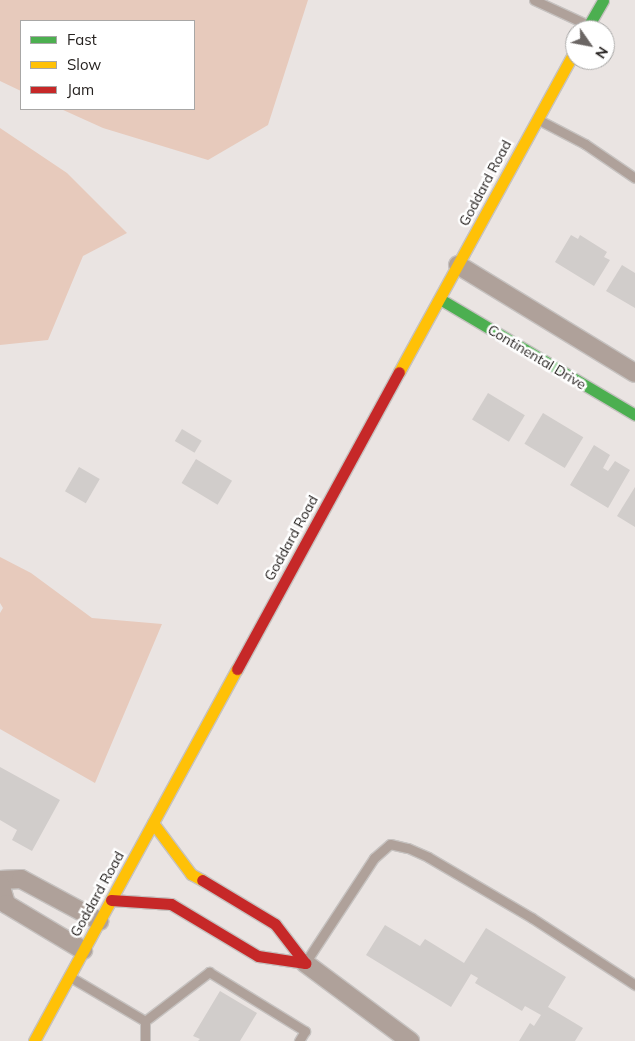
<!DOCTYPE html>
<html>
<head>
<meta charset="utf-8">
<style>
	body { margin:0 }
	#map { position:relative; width:635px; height:1041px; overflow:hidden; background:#eae4e2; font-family:Mulish,sans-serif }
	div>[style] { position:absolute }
	.green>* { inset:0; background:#e7cabc }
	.building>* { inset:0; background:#d1cdcb; transform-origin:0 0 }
	.roads { filter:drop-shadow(1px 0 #c6c2c0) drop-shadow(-1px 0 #c6c2c0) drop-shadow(0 1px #c6c2c0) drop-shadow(0 -1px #c6c2c0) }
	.lane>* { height:9px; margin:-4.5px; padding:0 4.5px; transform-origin:4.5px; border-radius:4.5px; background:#afa19a }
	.street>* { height:18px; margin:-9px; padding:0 9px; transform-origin:9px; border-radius:9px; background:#afa19a }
	.fast>* { height:11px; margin:-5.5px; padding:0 5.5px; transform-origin:5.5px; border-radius:5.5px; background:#4caf50 }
	.slow>* { height:11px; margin:-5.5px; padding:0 5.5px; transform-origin:5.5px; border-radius:5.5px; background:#ffc107 }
	.jam>* { height:11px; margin:-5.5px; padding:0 5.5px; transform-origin:5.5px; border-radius:5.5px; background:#c62828 }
	span { translate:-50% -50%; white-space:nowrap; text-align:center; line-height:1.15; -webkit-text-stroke:5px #fff; paint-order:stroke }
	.street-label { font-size:14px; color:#262220 }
	.legend { position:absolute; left:20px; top:20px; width:175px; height:90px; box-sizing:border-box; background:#fff; border:1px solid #a8a7a6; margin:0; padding:6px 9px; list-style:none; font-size:15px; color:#262220 }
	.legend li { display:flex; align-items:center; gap:10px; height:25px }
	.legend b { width:25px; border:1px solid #a8a7a6 }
	.north { position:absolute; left:565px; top:20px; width:50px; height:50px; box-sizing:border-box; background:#fff; border:1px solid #a8a7a6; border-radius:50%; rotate:123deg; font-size:14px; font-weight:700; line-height:20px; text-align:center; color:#262220 }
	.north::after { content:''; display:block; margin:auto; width:18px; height:22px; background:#6b6664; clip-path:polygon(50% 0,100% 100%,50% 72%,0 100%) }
</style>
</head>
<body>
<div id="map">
	<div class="green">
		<div style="clip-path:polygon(0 0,308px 0,268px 125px,208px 160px,103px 128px,61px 109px,194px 109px,194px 21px,21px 21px,21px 91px,0 81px)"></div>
		<div style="clip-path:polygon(0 128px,67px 173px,127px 233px,83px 256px,48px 340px,0 345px)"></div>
		<div style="clip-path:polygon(0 557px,31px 573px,92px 618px,162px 624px,95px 783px,0 729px,0 613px,3px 608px,0 603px)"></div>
	</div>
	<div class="building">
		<div style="clip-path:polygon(571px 235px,578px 239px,580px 235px,607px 252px,604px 257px,610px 260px,594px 286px,555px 262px)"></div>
		<div style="clip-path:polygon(622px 265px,635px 273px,635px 308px,606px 291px)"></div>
		<div style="left:488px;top:393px;width:43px;height:31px;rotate:31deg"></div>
		<div style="left:543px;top:413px;width:47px;height:36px;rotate:31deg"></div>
		<div style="left:182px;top:429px;width:23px;height:14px;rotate:31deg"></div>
		<div style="clip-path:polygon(594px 445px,610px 455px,603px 468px,608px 471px,615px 461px,630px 470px,608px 508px,570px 485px)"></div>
		<div style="left:196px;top:459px;width:42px;height:28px;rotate:31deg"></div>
		<div style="left:79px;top:467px;width:24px;height:28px;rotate:30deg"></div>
		<div style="clip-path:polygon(635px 487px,635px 527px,617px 516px)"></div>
		<div style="clip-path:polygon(0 767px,60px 800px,32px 851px,12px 840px,17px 830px,0 820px)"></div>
		<div style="clip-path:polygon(385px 925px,420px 946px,425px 939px,464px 963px,486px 928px,566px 977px,548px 1007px,583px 1028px,575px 1041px,519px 1041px,530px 1023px,534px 1026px,541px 1015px,525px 1006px,522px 1011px,475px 983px,478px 978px,471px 974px,451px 1007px,366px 955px)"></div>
		<div style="clip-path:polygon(220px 991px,257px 1013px,240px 1041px,198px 1041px,200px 1039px,193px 1036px)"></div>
	</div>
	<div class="roads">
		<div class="lane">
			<div style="left:534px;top:0;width:60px;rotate:24.8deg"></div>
			<div style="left:539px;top:120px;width:52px;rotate:27.6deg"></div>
			<div style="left:585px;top:144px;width:60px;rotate:34.2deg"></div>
			<div style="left:307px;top:960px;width:122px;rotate:-56.7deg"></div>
			<div style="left:374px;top:858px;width:21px;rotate:-41deg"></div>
			<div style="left:390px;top:844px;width:18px;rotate:13deg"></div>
			<div style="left:408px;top:848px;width:22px;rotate:24deg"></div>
			<div style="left:428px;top:857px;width:121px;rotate:30.4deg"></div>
			<div style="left:532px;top:918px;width:123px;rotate:33deg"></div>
			<div style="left:72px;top:978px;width:85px;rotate:30.5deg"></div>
			<div style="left:145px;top:1021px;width:81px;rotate:-37.4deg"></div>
			<div style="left:209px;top:972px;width:113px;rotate:31.6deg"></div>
			<div style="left:305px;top:1031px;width:12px;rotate:121deg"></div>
			<div style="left:145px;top:1041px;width:20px;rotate:-90deg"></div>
		</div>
		<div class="street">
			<div style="left:458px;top:265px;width:207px;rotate:31.4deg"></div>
			<div style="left:0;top:880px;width:21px;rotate:-3deg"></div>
			<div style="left:21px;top:879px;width:89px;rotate:28.3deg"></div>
			<div style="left:0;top:884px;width:21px;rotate:73deg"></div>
			<div style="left:6px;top:904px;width:90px;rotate:30.9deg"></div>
			<div style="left:305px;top:963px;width:131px;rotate:36.6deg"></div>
		</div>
		<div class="fast">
			<div style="left:586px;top:30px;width:34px;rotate:-60deg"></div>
			<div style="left:440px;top:299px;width:227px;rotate:30.7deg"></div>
		</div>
		<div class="slow">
			<div style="left:399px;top:372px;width:367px;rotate:-61.3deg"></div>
			<div style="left:153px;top:823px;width:64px;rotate:53.3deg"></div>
			<div style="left:191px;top:874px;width:13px;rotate:29deg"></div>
			<div style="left:34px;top:1041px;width:424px;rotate:-61.4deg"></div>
		</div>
		<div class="jam">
			<div style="left:237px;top:669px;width:338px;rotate:-61.4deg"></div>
			<div style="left:111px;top:900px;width:60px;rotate:3.8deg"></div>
			<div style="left:171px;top:904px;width:101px;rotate:30.9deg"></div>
			<div style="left:258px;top:956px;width:48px;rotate:8.5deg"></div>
			<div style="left:305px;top:963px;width:49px;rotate:-127.6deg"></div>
			<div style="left:275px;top:924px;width:85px;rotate:-148.9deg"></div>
		</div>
	</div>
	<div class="street-label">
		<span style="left:485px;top:183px;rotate:-62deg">Goddard Road</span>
		<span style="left:537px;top:357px;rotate:31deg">Continental Drive</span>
		<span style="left:291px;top:538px;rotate:-61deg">Goddard Road</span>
		<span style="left:97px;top:894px;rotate:-61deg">Goddard Road</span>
	</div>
	<ul class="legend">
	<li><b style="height:6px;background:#4caf50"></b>Fast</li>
	<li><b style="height:6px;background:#ffc107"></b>Slow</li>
	<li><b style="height:6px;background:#c62828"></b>Jam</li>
	</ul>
	<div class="north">N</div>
</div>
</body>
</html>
